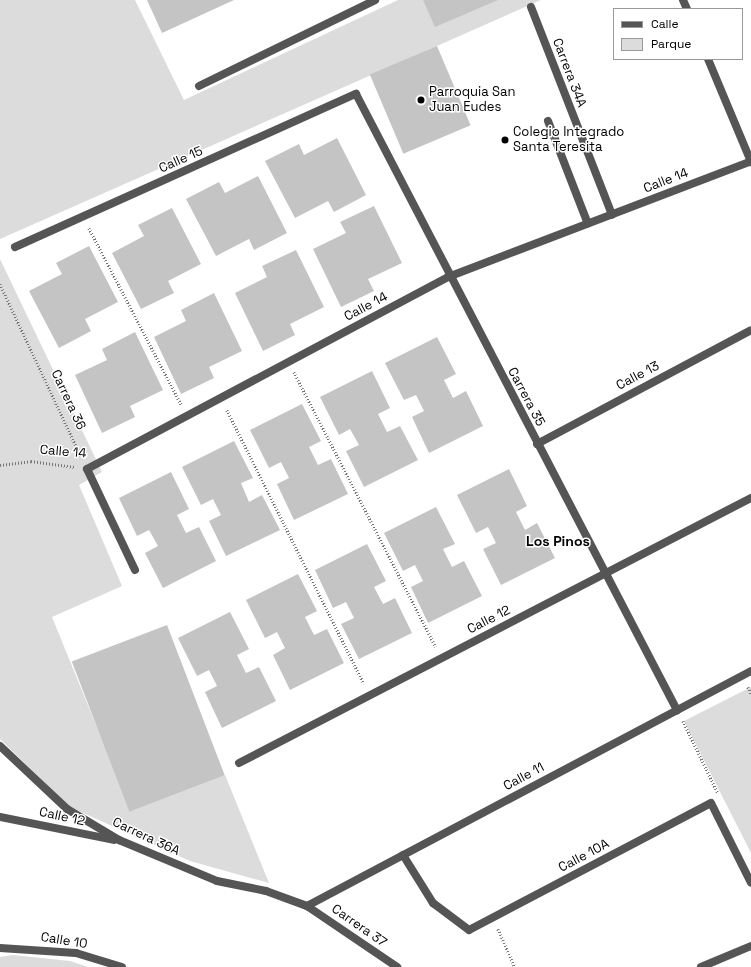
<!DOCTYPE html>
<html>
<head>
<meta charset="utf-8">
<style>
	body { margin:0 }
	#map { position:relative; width:751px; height:967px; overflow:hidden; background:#fff; font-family:"Space Grotesk",sans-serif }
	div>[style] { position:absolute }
	.green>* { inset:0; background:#dcdcdc }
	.building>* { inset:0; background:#c4c4c4; transform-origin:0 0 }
	.path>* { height:2.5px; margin-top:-1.25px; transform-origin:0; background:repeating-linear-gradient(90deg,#777 0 1px,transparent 0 3px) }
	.service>* { height:8px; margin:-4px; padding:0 4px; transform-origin:4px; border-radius:4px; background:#555 }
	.minor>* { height:8px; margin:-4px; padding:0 4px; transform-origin:4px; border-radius:4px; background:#555 }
	.dots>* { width:11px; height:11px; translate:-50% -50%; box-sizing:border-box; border:2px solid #fff; border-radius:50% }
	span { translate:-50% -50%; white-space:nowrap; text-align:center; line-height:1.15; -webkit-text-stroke:3px #fff; paint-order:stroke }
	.street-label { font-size:13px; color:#000 }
	.poi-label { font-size:13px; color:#000 }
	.left { translate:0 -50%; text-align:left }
	.neighbourhood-label { font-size:14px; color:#000; font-weight:700 }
	.legend { position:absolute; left:613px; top:8px; width:130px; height:52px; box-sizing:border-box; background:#fff; border:1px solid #999; margin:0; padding:5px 7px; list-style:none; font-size:12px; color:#000 }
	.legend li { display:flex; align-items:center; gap:8px; height:20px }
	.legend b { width:20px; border:1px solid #999 }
</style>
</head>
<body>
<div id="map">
	<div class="green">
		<div style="clip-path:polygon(0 0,135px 0,184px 100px,398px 0,541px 0,0 239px)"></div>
		<div style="clip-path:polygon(0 259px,102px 472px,79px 485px,122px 586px,52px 617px,131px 811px,225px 775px,269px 883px,190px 861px,70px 807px,0 739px)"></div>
		<div style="clip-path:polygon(751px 687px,751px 853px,684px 721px)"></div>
		<div style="clip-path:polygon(13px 955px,70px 961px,88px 967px,0 967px,0 957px)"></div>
	</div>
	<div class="building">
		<div style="clip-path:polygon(147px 0,234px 0,162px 33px)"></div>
		<div style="clip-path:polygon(423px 0,498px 0,435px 27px)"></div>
		<div style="left:437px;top:46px;width:86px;height:73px;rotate:67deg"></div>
		<div style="clip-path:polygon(337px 138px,366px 195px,334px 212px,328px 201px,295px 218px,265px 161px,299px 144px,304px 155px)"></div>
		<div style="clip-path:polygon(258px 176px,287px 233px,254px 250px,249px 239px,216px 256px,186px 199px,219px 182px,225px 193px)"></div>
		<div style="clip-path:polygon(374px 206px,402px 263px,368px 279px,374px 291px,341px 307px,313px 249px,346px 233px,340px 222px)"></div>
		<div style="clip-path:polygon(172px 208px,201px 264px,168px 281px,174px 293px,141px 309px,112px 253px,144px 236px,138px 225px)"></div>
		<div style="clip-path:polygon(89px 246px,118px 302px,85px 319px,91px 331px,59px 348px,29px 291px,62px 274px,56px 263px)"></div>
		<div style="clip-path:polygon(296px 250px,324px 307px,290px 324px,295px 335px,263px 351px,235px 293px,267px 277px,262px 266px)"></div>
		<div style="clip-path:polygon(214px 293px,242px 351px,209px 367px,214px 378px,181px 394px,154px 337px,186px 321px,181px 310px)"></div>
		<div style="clip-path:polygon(135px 332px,163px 390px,130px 406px,135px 417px,102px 433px,75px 375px,107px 360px,102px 349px)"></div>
		<div style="clip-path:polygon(437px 337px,456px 374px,444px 380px,453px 398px,466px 391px,483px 426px,429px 453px,412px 417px,424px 411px,416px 395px,404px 400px,385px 363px)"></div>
		<div style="clip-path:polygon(372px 371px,390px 408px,378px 414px,387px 432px,400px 426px,418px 460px,364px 487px,346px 451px,359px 445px,350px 429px,339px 435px,320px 397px)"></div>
		<div style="clip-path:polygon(302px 404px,321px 441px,309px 447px,318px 465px,331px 459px,348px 494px,294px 520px,277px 484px,289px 478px,281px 462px,269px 468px,250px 430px)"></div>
		<div style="clip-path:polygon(234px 441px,253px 478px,241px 483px,249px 502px,262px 495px,280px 530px,226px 556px,209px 521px,221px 515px,213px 499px,201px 505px,182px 467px)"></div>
		<div style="clip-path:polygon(509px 469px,527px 506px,516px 512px,525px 530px,537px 523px,555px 558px,501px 585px,483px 549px,496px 543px,488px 527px,476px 533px,457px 495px)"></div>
		<div style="clip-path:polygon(171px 472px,189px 509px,177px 515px,186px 533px,199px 527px,216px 561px,163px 588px,145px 553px,158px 546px,149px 530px,137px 536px,119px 498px)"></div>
		<div style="clip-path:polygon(436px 507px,455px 544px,443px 549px,452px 567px,464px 561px,482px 596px,428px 623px,411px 587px,423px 581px,415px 565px,403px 571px,384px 533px)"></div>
		<div style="clip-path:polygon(367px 544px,386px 581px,374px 587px,383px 604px,395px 598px,412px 633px,359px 659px,341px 624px,354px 618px,346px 602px,333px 608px,315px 570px)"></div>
		<div style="clip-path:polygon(298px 574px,317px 611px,305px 617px,314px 635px,327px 629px,344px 663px,290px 690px,273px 655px,285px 648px,277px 632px,265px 638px,246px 600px)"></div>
		<div style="clip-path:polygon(230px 612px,249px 649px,237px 655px,246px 673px,259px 667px,276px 701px,222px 728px,205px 692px,217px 686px,209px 670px,197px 676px,178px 638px)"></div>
		<div style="left:167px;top:625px;width:161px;height:102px;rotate:69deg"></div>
	</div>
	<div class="path">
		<div style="left:89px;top:228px;width:199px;rotate:62.4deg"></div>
		<div style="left:0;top:284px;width:192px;rotate:64.8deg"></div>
		<div style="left:294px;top:372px;width:309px;rotate:62.7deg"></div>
		<div style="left:227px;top:410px;width:306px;rotate:63.4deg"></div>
		<div style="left:0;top:465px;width:31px;rotate:-7deg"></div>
		<div style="left:31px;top:461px;width:44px;rotate:7.8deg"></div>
		<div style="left:748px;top:687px;width:8px;rotate:67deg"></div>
		<div style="left:683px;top:721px;width:80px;rotate:64.1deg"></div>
		<div style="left:498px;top:929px;width:42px;rotate:65.9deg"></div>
	</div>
	<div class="service">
		<div style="left:199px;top:86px;width:196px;rotate:-26deg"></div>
		<div style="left:548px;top:121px;width:110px;rotate:68.8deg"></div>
		<div style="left:307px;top:906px;width:109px;rotate:34.1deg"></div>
	</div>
	<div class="minor">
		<div style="left:683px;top:0;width:10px;rotate:66deg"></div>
		<div style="left:531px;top:7px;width:223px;rotate:68.7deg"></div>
		<div style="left:708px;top:59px;width:112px;rotate:67.3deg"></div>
		<div style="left:15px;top:247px;width:374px;rotate:-24.2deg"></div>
		<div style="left:356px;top:94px;width:695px;rotate:62.48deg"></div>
		<div style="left:537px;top:444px;width:242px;rotate:-28deg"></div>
		<div style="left:135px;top:570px;width:112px;rotate:-115.4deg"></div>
		<div style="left:87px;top:469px;width:409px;rotate:-28deg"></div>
		<div style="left:448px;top:277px;width:324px;rotate:-20.9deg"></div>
		<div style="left:0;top:746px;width:92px;rotate:43.2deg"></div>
		<div style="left:67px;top:809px;width:61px;rotate:30.8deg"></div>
		<div style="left:119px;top:840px;width:106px;rotate:22.7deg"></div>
		<div style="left:217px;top:881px;width:50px;rotate:11.5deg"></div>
		<div style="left:266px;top:891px;width:44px;rotate:20.1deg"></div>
		<div style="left:307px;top:906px;width:502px;rotate:-27.89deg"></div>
		<div style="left:239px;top:763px;width:577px;rotate:-27.37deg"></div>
		<div style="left:0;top:817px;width:116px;rotate:11.4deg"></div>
		<div style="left:403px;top:855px;width:57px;rotate:58deg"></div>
		<div style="left:433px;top:903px;width:45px;rotate:36.9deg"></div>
		<div style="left:469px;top:930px;width:273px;rotate:-27.7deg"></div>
		<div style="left:711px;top:803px;width:89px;rotate:63.4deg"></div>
		<div style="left:0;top:948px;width:76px;rotate:3.8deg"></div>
		<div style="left:76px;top:953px;width:48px;rotate:16.9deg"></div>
		<div style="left:701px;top:967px;width:54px;rotate:-22.8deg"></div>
	</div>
	<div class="dots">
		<div style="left:421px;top:100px;background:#000"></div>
		<div style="left:505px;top:140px;background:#000"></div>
	</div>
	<div class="street-label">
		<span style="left:569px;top:73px;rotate:69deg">Carrera 34A</span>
		<span style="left:181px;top:160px;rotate:-24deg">Calle 15</span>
		<span style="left:666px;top:181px;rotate:-21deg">Calle 14</span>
		<span style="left:366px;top:307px;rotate:-28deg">Calle 14</span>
		<span style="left:638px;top:376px;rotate:-28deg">Calle 13</span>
		<span style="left:526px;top:397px;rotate:62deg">Carrera 35</span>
		<span style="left:68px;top:400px;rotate:65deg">Carrera 36</span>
		<span style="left:63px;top:452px;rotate:5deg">Calle 14</span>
		<span style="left:489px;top:620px;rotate:-27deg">Calle 12</span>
		<span style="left:524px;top:777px;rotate:-28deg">Calle 11</span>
		<span style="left:62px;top:817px;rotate:12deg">Calle 12</span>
		<span style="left:146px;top:837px;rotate:25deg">Carrera 36A</span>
		<span style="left:584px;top:856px;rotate:-28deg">Calle 10A</span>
		<span style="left:359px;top:926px;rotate:35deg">Carrera 37</span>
		<span style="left:64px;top:941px;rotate:9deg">Calle 10</span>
	</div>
	<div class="poi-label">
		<span class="left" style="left:429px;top:100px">Parroquia San<br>Juan Eudes</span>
		<span class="left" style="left:513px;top:140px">Colegio Integrado<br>Santa Teresita</span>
	</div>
	<div class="neighbourhood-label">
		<span style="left:558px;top:541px">Los Pinos</span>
	</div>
	<ul class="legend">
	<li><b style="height:5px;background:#555"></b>Calle</li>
	<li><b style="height:11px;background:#dcdcdc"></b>Parque</li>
	</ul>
</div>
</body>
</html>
